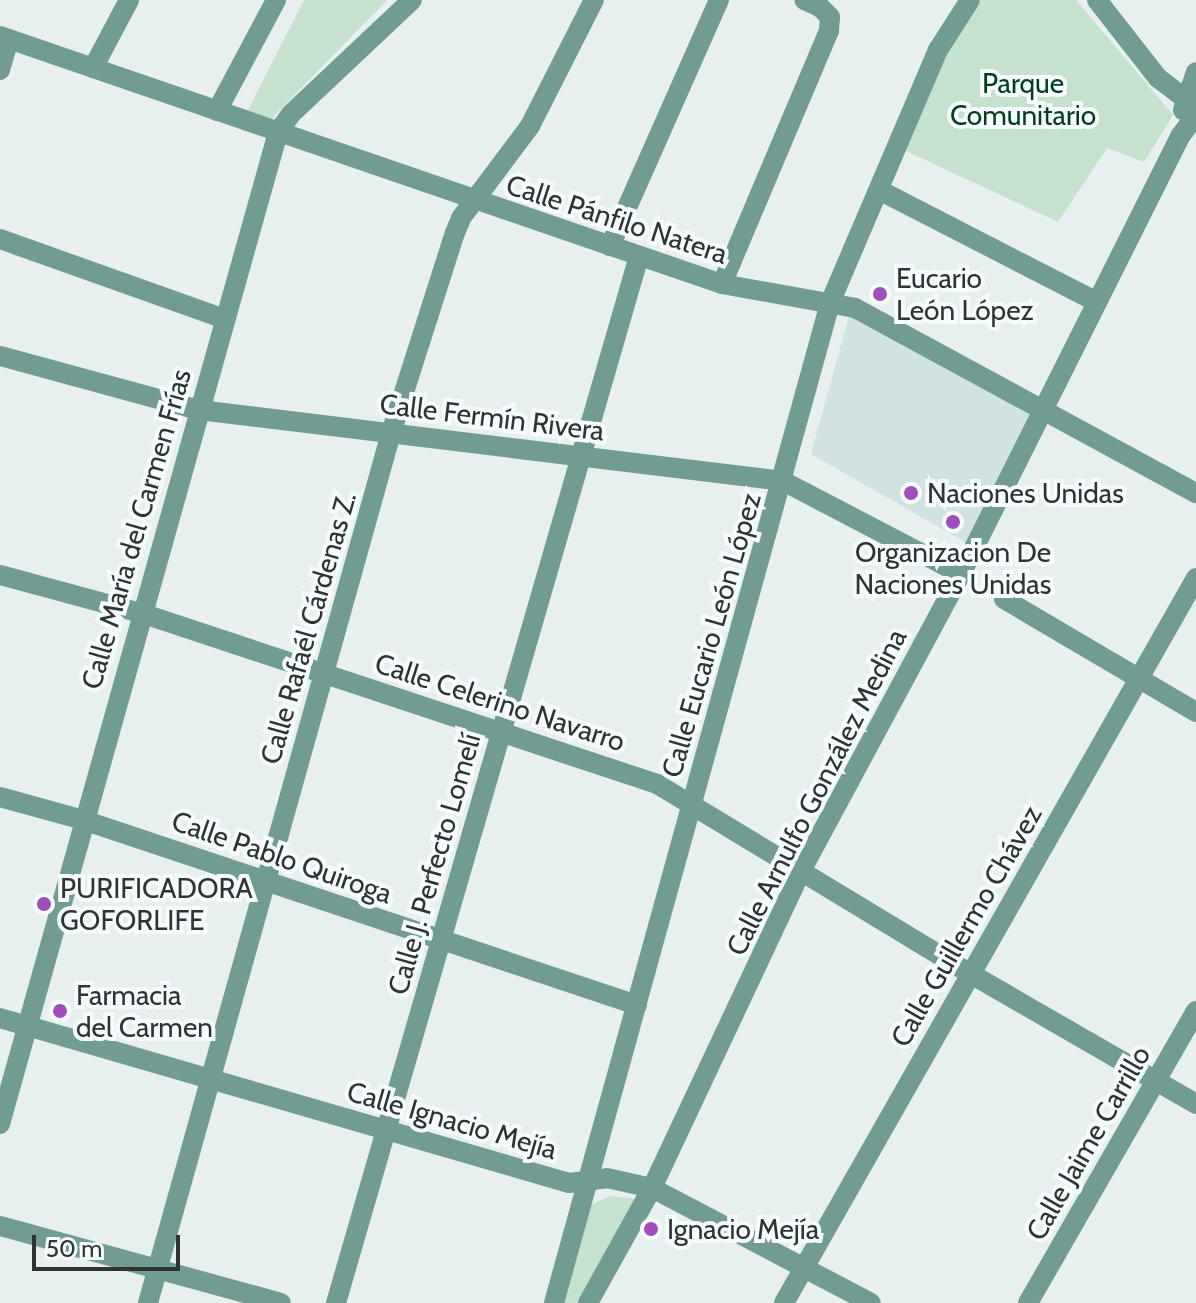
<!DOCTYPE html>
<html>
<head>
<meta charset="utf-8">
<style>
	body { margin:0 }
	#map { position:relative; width:1196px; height:1303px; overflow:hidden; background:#e7efef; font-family:Cabin,sans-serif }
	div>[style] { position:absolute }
	.built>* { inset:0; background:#d1e2e3 }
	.green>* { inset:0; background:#c7e1cf }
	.minor>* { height:20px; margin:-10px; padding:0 10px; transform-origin:10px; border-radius:10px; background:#729c92 }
	.dots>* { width:22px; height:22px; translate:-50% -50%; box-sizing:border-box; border:4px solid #f5fcfd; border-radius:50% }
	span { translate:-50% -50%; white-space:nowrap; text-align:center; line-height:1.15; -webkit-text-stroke:8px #f5fcfd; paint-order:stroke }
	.park-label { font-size:28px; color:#023d20 }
	.street-label { font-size:28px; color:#303333 }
	.poi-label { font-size:28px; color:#303333 }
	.left { translate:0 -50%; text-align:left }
	.scale { position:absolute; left:32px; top:1235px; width:148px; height:36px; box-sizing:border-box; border:4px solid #303333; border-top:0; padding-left:10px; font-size:24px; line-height:28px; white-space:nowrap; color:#303333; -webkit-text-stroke:6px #f5fcfd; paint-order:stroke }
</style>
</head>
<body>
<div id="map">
	<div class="built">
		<div style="clip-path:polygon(849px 316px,1035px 416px,967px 543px,811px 454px)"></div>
	</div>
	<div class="green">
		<div style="clip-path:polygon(304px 0,387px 0,270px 120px,248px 110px)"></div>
		<div style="clip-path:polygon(965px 0,1076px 0,1173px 115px,1144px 162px,1107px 148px,1058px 222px,889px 143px)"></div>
		<div style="clip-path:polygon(610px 1196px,635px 1199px,578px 1303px,561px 1303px,590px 1205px)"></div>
	</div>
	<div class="minor">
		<div style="left:1097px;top:0;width:99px;rotate:52deg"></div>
		<div style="left:1158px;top:78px;width:48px;rotate:37.3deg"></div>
		<div style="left:0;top:36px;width:763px;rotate:18.96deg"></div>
		<div style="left:722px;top:284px;width:135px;rotate:10.2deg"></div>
		<div style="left:855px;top:308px;width:388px;rotate:28.5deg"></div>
		<div style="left:93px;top:68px;width:77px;rotate:-62.1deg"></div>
		<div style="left:0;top:70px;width:32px;rotate:-74deg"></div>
		<div style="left:1183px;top:110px;width:40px;rotate:-71.1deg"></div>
		<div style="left:217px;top:111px;width:126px;rotate:-62deg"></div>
		<div style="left:879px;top:190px;width:245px;rotate:27.2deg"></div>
		<div style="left:0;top:239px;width:239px;rotate:19.6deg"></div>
		<div style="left:610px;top:246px;width:269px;rotate:-66.1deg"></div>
		<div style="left:722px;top:284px;width:275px;rotate:-67.1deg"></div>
		<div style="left:829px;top:31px;width:14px;rotate:-86deg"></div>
		<div style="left:830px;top:17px;width:14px;rotate:-135deg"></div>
		<div style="left:820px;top:7px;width:17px;rotate:-156deg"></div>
		<div style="left:0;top:356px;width:206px;rotate:15.2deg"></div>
		<div style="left:199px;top:410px;width:588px;rotate:6.93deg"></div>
		<div style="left:783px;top:481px;width:201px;rotate:27.6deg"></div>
		<div style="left:0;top:575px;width:146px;rotate:15.1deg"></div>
		<div style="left:141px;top:613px;width:544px;rotate:18.33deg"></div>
		<div style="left:657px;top:784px;width:367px;rotate:31.2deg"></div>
		<div style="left:971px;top:974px;width:260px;rotate:30deg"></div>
		<div style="left:1004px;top:599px;width:223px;rotate:30.5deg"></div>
		<div style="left:0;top:797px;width:86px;rotate:15.5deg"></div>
		<div style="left:83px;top:820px;width:584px;rotate:18.47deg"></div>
		<div style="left:0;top:1018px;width:592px;rotate:16.17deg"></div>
		<div style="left:569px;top:1183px;width:38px;rotate:-7deg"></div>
		<div style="left:607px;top:1178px;width:46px;rotate:12.5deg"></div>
		<div style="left:652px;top:1188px;width:247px;rotate:27.7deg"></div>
		<div style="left:0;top:1124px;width:1030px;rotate:-74.34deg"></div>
		<div style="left:278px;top:132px;width:22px;rotate:-54deg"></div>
		<div style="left:291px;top:114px;width:166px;rotate:-43.3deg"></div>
		<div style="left:0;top:1226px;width:291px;rotate:15.3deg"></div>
		<div style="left:148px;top:1303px;width:903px;rotate:-74.39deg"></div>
		<div style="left:391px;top:433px;width:210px;rotate:-72.3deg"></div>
		<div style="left:455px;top:233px;width:16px;rotate:-68deg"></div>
		<div style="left:461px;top:218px;width:115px;rotate:-53.1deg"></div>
		<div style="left:530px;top:126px;width:141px;rotate:-63.1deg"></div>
		<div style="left:336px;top:1303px;width:1090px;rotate:-73.86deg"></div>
		<div style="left:554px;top:1303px;width:1037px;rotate:-74.57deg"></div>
		<div style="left:830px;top:303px;width:275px;rotate:-66.9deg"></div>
		<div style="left:938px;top:50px;width:59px;rotate:-57.4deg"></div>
		<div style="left:588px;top:1303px;width:132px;rotate:-60.9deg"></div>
		<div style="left:652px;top:1188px;width:350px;rotate:-64.8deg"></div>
		<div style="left:801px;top:871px;width:337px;rotate:-61.7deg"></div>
		<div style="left:961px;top:574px;width:491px;rotate:-63.4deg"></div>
		<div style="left:1181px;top:135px;width:25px;rotate:-53deg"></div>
		<div style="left:784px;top:1303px;width:834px;rotate:-60.39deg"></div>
		<div style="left:1028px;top:1303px;width:337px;rotate:-60.1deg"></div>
	</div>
	<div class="dots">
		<div style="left:880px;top:294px;background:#a14dbc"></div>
		<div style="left:911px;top:493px;background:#a14dbc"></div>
		<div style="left:953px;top:522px;background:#a14dbc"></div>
		<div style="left:44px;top:904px;background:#a14dbc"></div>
		<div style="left:60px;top:1011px;background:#a14dbc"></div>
		<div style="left:651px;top:1229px;background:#a14dbc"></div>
	</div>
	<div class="park-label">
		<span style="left:1023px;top:99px">Parque<br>Comunitario</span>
	</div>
	<div class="street-label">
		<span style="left:617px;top:219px;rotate:18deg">Calle Pánfilo Natera</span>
		<span style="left:492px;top:417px;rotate:7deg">Calle Fermín Rivera</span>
		<span style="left:136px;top:529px;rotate:-74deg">Calle María del Carmen Frías</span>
		<span style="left:308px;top:628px;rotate:-74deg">Calle Rafaél Cárdenas Z.</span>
		<span style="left:711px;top:635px;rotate:-74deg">Calle Eucario León López</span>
		<span style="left:500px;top:702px;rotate:18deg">Calle Celerino Navarro</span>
		<span style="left:816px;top:792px;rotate:-63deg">Calle Arnulfo González Medina</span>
		<span style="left:282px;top:857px;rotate:19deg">Calle Pablo Quiroga</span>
		<span style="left:434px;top:864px;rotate:-74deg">Calle J. Perfecto Lomelí</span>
		<span style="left:966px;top:926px;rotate:-60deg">Calle Guillermo Chávez</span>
		<span style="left:452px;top:1120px;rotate:16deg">Calle Ignacio Mejía</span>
		<span style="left:1088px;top:1143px;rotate:-60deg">Calle Jaime Carrillo</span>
	</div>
	<div class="poi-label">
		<span class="left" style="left:896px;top:294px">Eucario<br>León López</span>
		<span class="left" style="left:927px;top:493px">Naciones Unidas</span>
		<span style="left:953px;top:568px">Organizacion De<br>Naciones Unidas</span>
		<span class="left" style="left:60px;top:904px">PURIFICADORA<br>GOFORLIFE</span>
		<span class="left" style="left:76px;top:1011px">Farmacia<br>del Carmen</span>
		<span class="left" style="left:667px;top:1229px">Ignacio Mejía</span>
	</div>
	<div class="scale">50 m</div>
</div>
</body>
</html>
